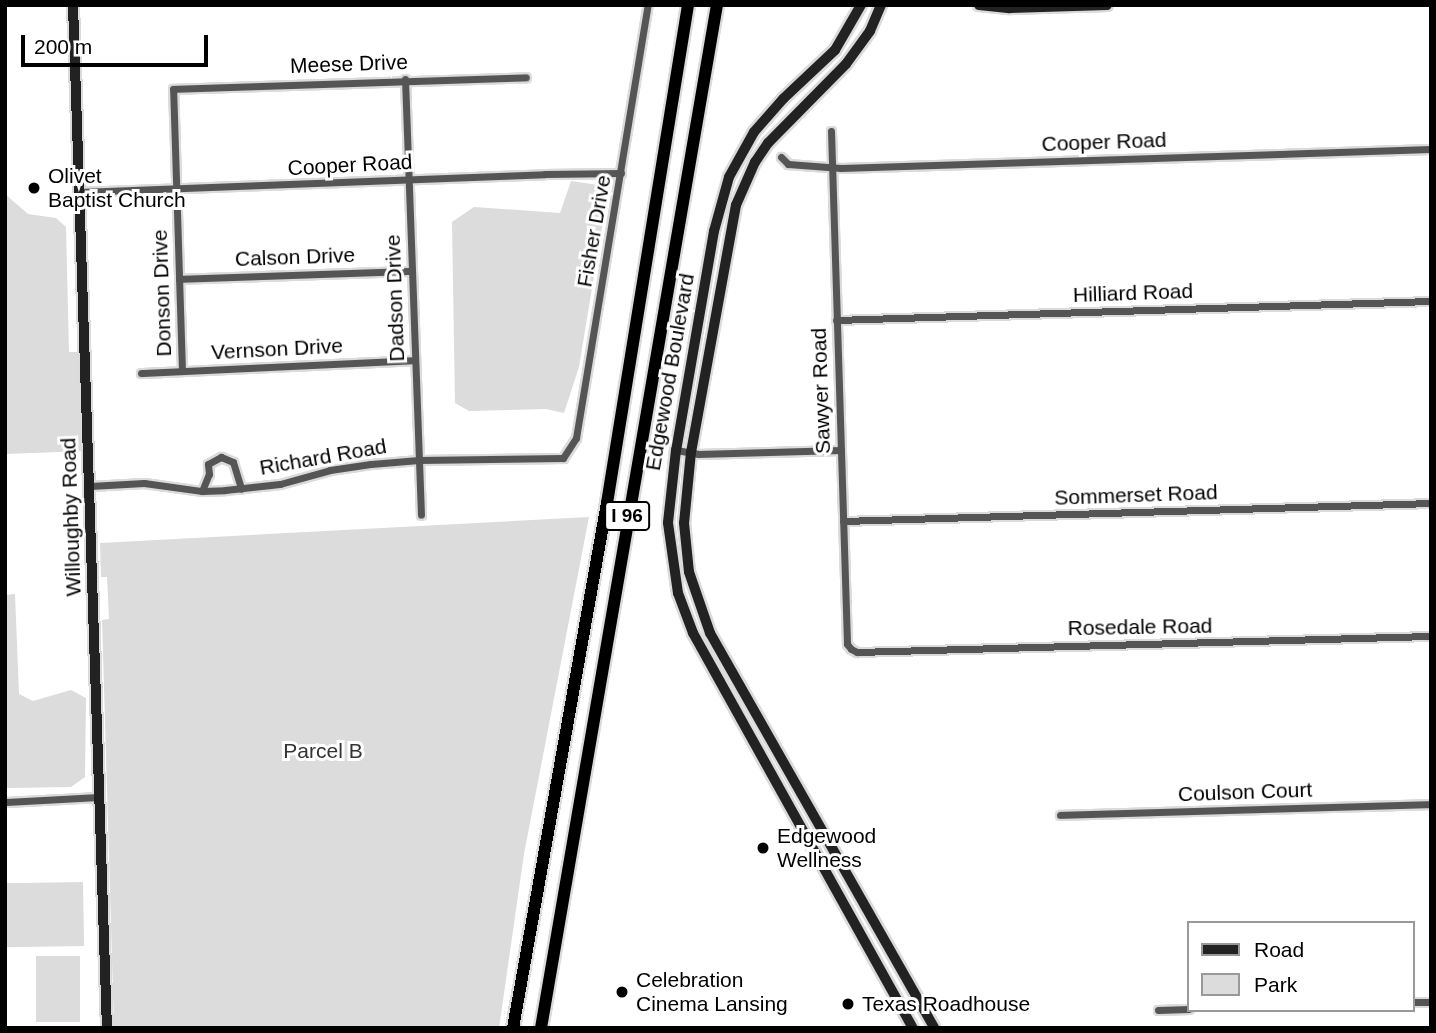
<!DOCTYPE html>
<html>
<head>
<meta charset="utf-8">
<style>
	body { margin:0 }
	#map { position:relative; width:1436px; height:1033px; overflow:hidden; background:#fff; font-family:Helvetica,sans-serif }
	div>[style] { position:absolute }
	.green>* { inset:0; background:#dcdcdc; transform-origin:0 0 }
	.roads { filter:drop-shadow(2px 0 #dbdbdb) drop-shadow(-2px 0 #dbdbdb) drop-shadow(0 2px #dbdbdb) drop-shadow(0 -2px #dbdbdb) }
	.street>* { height:7px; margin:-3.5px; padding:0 3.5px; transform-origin:3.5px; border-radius:3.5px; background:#555 }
	.secondary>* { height:10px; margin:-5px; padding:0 5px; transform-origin:5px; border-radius:5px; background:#222 }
	.highway>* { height:12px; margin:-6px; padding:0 6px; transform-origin:6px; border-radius:6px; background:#000 }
	.dots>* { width:19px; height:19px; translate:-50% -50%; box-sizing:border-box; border:4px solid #fff; border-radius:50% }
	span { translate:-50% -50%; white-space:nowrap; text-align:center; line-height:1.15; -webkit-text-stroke:6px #fff; paint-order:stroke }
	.shield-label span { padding:2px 5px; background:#fff; border:2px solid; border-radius:5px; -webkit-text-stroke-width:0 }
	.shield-label { font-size:19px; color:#000; font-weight:700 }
	.street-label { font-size:21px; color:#000 }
	.poi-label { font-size:21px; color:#000 }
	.left { translate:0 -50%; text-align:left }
	.park-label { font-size:21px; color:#333 }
	.frame { position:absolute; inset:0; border:7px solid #000; pointer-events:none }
	.legend { position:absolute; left:1187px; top:921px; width:228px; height:91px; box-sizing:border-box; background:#fff; border:2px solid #999; margin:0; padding:9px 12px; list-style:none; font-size:21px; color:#000 }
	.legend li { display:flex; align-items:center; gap:14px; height:35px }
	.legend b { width:35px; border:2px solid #999 }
	.scale { position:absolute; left:21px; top:35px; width:187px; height:32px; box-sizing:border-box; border:4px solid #000; border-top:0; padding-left:9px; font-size:21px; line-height:24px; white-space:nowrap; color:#000; -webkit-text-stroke:5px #fff; paint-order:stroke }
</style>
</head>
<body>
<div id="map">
	<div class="green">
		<div style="clip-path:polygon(571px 181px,606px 186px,607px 197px,579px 367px,564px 413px,546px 409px,469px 411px,455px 403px,452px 222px,474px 207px,560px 213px)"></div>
		<div style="clip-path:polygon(5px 194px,28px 214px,56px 218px,66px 227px,69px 352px,85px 352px,88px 451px,5px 454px)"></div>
		<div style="clip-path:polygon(589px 517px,524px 854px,499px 1028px,114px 1028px,102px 620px,109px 619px,107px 577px,101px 577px,100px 543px)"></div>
		<div style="clip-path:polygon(15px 594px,19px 694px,33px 701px,71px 690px,86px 698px,85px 777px,71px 787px,8px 788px,5px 785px,5px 595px)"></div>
		<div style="left:83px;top:882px;width:64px;height:78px;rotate:89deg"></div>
		<div style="left:36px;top:956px;width:44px;height:66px"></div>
	</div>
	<div class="roads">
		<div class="street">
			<div style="left:405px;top:79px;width:436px;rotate:87.9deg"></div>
			<div style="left:831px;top:131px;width:513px;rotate:88.21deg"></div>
			<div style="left:847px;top:644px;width:6px;rotate:51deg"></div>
			<div style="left:851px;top:649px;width:7px;rotate:27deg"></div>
			<div style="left:857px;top:652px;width:574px;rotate:-1.6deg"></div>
			<div style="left:781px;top:157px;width:10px;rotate:45deg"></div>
			<div style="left:788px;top:164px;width:53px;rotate:4.3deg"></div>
			<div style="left:841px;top:168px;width:590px;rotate:-1.84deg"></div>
			<div style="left:80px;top:192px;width:465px;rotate:-2.2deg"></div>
			<div style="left:545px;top:174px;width:76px;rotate:-0.8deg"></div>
			<div style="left:179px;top:279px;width:233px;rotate:-2deg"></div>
			<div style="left:836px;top:320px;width:595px;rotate:-1.83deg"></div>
			<div style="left:182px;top:371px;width:282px;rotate:-91.8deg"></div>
			<div style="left:173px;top:89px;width:353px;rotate:-1.9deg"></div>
			<div style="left:141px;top:373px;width:274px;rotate:-2.7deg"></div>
			<div style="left:676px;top:450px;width:22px;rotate:10deg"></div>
			<div style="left:698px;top:454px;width:143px;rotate:-1.6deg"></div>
			<div style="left:90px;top:486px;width:54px;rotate:-3.2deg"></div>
			<div style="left:144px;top:483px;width:59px;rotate:7.9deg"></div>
			<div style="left:202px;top:491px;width:23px;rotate:-2deg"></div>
			<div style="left:225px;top:490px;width:55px;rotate:-6.2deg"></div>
			<div style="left:280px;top:484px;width:52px;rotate:-15.6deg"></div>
			<div style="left:330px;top:470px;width:41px;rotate:-8.3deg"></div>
			<div style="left:371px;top:464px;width:48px;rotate:-4.8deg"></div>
			<div style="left:419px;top:460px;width:144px;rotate:-0.8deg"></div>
			<div style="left:563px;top:458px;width:24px;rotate:-57deg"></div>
			<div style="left:576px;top:438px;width:439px;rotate:-80.6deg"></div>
			<div style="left:202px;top:491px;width:18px;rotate:-68deg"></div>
			<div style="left:209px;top:474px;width:10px;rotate:-96deg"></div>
			<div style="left:208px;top:464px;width:15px;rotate:-28deg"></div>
			<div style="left:221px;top:457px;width:13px;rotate:23deg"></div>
			<div style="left:233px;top:462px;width:28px;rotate:73deg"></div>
			<div style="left:843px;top:521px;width:588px;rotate:-1.75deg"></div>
			<div style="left:5px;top:802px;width:95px;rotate:-3deg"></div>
			<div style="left:1060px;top:815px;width:371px;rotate:-1.7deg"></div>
			<div style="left:1413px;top:1002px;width:18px"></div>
			<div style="left:1158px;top:1010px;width:31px;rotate:-2deg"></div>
		</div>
		<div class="secondary">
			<div style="left:73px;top:5px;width:1024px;rotate:88.1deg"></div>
			<div style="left:861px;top:5px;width:52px;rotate:120deg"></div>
			<div style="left:835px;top:50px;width:71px;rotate:136.7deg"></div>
			<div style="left:783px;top:99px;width:44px;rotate:131.3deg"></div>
			<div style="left:754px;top:132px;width:51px;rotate:119.1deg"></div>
			<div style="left:729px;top:177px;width:56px;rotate:105.5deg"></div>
			<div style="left:714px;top:231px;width:222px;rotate:99.8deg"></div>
			<div style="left:676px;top:450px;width:73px;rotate:96.3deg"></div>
			<div style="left:668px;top:523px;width:71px;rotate:81.9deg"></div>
			<div style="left:678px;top:593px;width:43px;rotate:69.4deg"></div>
			<div style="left:693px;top:633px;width:452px;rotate:60.9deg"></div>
			<div style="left:881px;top:5px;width:28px;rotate:113deg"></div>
			<div style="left:870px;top:31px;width:41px;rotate:126deg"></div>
			<div style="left:846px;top:64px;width:111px;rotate:134.6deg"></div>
			<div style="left:768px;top:143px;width:23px;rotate:124deg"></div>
			<div style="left:755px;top:162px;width:47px;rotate:113.8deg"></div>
			<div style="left:736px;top:205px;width:251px;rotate:100.3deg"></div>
			<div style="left:691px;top:452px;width:71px;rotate:95.6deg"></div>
			<div style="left:684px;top:523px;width:49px;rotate:84.2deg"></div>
			<div style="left:689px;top:572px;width:65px;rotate:71deg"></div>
			<div style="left:710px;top:633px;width:454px;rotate:60.4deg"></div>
			<div style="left:979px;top:5px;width:31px;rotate:6deg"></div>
			<div style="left:1010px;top:8px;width:97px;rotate:-1.8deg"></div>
		</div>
		<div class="highway">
			<div style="left:513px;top:1028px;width:533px;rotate:-79.85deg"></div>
			<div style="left:607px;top:503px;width:505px;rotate:-80.76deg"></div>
			<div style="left:541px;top:1028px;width:1038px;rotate:-80.24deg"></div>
		</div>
	</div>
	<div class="dots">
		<div style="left:34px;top:188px;background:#000"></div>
		<div style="left:763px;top:848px;background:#000"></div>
		<div style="left:622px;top:992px;background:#000"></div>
		<div style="left:848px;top:1004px;background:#000"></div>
	</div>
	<div class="shield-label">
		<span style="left:627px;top:516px">I 96</span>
	</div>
	<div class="street-label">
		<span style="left:349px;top:64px;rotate:-2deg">Meese Drive</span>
		<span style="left:1104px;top:142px;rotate:-2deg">Cooper Road</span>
		<span style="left:350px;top:165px;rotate:-3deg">Cooper Road</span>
		<span style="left:594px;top:231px;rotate:-80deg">Fisher Drive</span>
		<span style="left:295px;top:257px;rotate:-2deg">Calson Drive</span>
		<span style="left:162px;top:293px;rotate:-92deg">Donson Drive</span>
		<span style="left:1133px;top:293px;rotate:-2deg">Hilliard Road</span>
		<span style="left:395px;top:298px;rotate:-92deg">Dadson Drive</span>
		<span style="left:277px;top:349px;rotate:-3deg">Vernson Drive</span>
		<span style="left:670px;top:372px;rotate:-80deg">Edgewood Boulevard</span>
		<span style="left:821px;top:391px;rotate:-92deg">Sawyer Road</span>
		<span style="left:323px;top:457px;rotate:-10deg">Richard Road</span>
		<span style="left:1136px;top:495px;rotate:-2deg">Sommerset Road</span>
		<span style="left:71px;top:517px;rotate:-92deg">Willoughby Road</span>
		<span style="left:1140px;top:627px;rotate:-1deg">Rosedale Road</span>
		<span style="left:1245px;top:792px;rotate:-2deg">Coulson Court</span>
	</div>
	<div class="poi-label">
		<span class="left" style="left:48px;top:188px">Olivet<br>Baptist Church</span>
		<span class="left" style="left:777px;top:848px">Edgewood<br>Wellness</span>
		<span class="left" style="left:636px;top:992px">Celebration<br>Cinema Lansing</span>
		<span class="left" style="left:862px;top:1004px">Texas Roadhouse</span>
	</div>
	<div class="park-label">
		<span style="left:323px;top:751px">Parcel B</span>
	</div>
	<div class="frame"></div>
	<ul class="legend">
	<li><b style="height:9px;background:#222"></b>Road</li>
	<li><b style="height:19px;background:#dcdcdc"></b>Park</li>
	</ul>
	<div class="scale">200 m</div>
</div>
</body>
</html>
